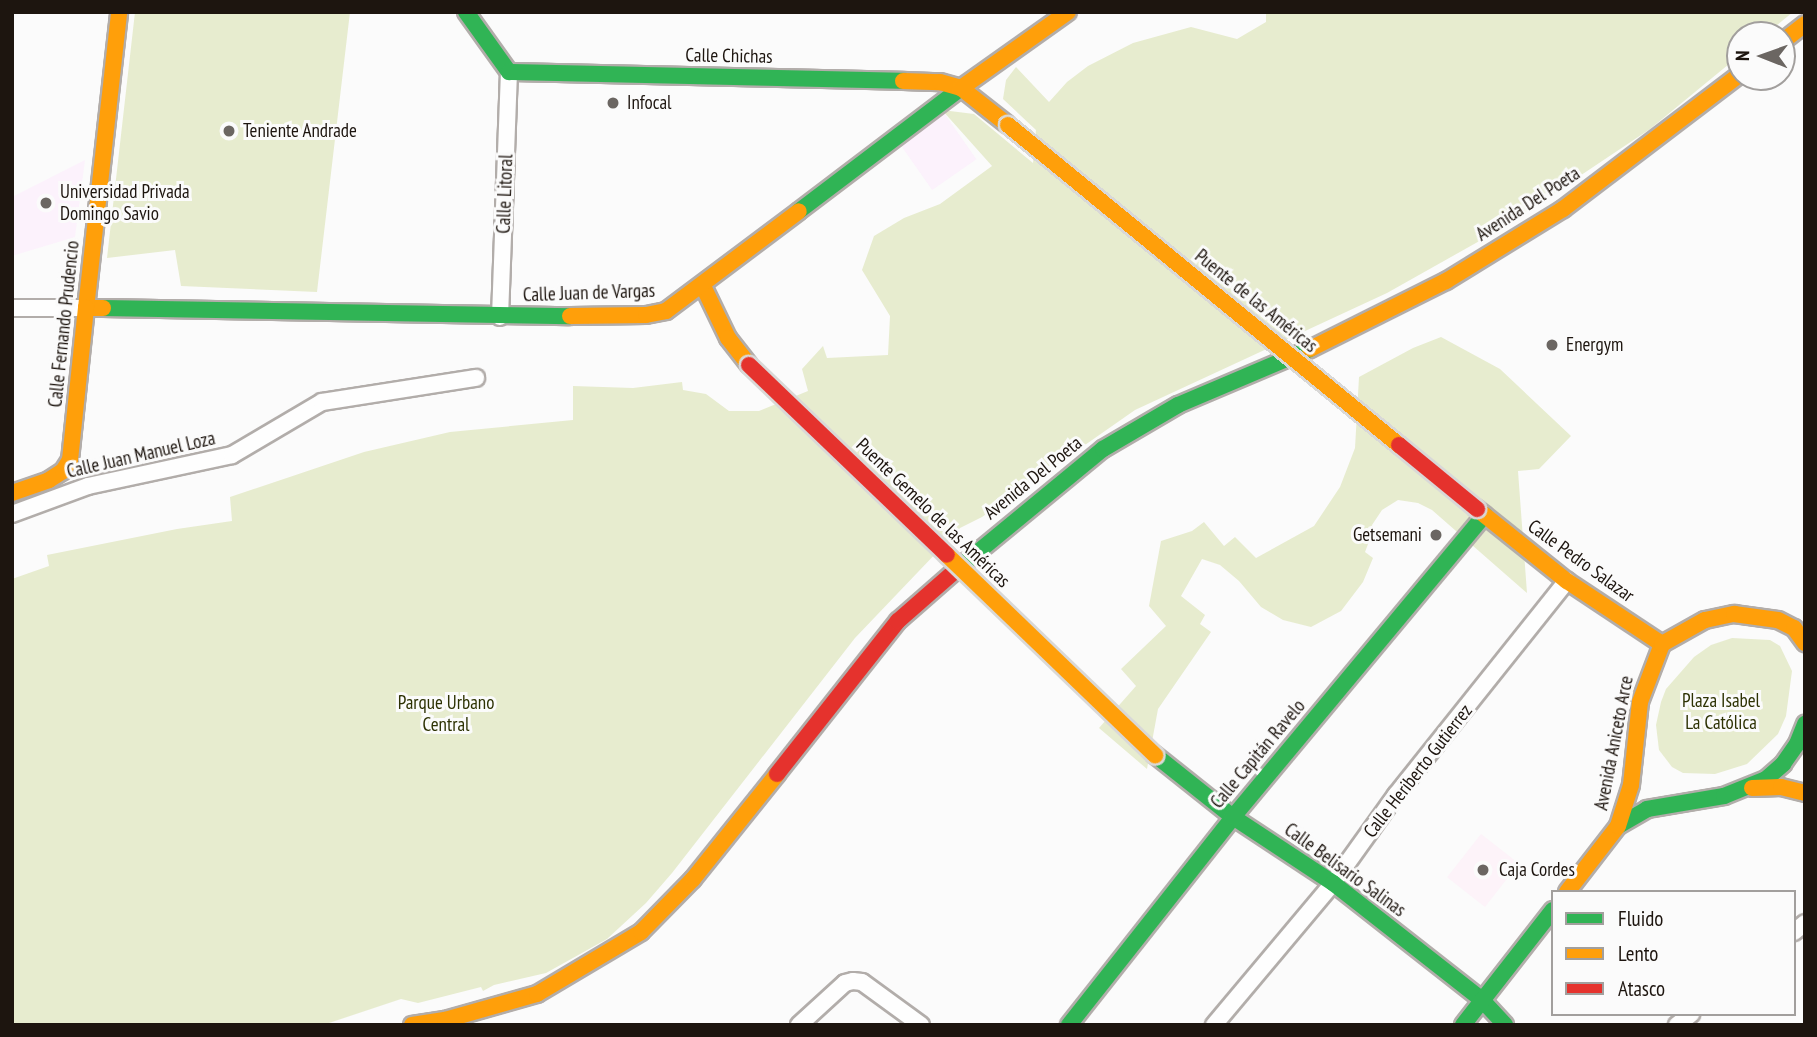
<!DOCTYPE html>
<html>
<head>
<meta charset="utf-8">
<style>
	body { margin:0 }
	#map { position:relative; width:1817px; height:1037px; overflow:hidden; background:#fbfbfb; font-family:"PT Sans Narrow",sans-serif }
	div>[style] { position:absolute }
	.education>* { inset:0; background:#fcf2fc; transform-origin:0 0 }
	.medical>* { inset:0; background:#fdf3f9; transform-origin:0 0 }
	.green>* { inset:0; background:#e7eccf }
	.roads { filter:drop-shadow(2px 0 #b2adaa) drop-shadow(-2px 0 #b2adaa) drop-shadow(0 2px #b2adaa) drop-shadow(0 -2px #b2adaa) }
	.street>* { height:16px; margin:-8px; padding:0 8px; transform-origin:8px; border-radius:8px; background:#fefefe }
	.fast>* { height:16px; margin:-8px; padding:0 8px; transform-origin:8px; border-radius:8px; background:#30b455 }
	.slow>* { height:16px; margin:-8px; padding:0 8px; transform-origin:8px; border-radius:8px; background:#ff9f0a }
	.jam>* { height:16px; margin:-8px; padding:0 8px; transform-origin:8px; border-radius:8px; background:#e5322d }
	.bridges { filter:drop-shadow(2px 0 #d9d8d7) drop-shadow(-2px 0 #d9d8d7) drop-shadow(0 2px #d9d8d7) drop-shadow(0 -2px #d9d8d7) }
	.slow-bridge>* { height:16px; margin:-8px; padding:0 8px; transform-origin:8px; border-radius:8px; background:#ff9f0a }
	.jam-bridge>* { height:16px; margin:-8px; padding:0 8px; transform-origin:8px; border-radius:8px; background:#e5322d }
	.dots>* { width:19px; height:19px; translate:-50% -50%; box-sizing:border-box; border:4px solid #fbfbfb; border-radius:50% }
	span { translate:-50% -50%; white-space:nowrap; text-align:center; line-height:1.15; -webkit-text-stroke:6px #fbfbfb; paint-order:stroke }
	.street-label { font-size:19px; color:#1d150f }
	.poi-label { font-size:19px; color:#1d150f }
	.left { translate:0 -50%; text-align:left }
	.right { translate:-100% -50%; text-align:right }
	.park-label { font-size:19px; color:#2d3203 }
	.frame { position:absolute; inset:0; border:14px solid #1d150f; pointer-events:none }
	.legend { position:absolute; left:1551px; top:890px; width:245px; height:126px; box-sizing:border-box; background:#fbfbfb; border:2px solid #a29f9d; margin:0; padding:9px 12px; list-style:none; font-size:21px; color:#1d150f }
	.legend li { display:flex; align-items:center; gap:14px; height:35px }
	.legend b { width:35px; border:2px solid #a29f9d }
	.north { position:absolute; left:1726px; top:21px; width:70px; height:70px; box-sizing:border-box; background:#fbfbfb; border:2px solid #a29f9d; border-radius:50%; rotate:271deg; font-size:19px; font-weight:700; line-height:28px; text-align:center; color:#1d150f }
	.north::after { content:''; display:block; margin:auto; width:24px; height:32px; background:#6b6662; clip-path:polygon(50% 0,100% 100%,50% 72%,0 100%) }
</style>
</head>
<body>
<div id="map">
	<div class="education">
		<div style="left:942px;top:110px;width:60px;height:54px;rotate:55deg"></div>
		<div style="clip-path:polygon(85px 160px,75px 237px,12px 256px,12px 197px)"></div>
	</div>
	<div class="medical">
		<div style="left:1481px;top:834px;width:48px;height:55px;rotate:38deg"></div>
	</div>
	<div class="green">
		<div style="clip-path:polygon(135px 12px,350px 12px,317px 292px,181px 286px,175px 250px,107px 258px)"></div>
		<div style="clip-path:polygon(1266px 12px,1793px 12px,1765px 35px,1740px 35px,1740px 55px,1650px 129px,1499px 230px,1387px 293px,1135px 410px,982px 517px,960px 528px,855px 638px,672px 873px,646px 903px,607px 939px,546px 973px,494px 985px,483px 991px,481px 987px,418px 1003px,401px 999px,323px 1025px,12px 1025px,12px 579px,49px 566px,47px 555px,177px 529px,232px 521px,230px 497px,364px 452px,450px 432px,573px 420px,573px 386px,633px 388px,682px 382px,683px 390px,706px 394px,729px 411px,759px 411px,808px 391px,802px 369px,823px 346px,827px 358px,888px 355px,890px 316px,862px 270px,874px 236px,904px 218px,940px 204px,992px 166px,942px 110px,974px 114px,1033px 163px,1036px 130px,1003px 99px,1006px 80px,1016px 67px,1049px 102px,1067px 82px,1088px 66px,1133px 43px,1191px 27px,1237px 39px,1266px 22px)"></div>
		<div style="clip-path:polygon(1441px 337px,1500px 369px,1571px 436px,1539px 469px,1518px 471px,1527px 593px,1432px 510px,1418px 503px,1398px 500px,1382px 510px,1372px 525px,1373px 531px,1365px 552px,1373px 558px,1363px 582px,1341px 611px,1311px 627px,1283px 620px,1261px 607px,1239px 581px,1220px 565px,1202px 559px,1181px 596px,1205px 615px,1200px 624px,1211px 632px,1158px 709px,1147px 769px,1099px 728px,1136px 686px,1121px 669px,1166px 626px,1149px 606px,1161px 541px,1192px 531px,1204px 522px,1224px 546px,1235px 537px,1256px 558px,1314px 526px,1340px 487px,1355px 448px,1359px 377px,1413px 348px)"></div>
		<div style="clip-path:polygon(1732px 638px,1770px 640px,1780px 646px,1792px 671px,1786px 716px,1778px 734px,1747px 764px,1715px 774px,1683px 773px,1672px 767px,1659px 750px,1656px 725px,1661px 702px,1666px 689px,1694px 657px,1711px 645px)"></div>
	</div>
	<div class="roads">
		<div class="street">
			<div style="left:12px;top:308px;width:74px"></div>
			<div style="left:500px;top:317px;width:245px;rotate:-87.9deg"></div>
			<div style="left:12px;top:514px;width:81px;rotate:-20.2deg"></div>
			<div style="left:88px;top:486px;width:147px;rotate:-12.1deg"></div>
			<div style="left:232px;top:455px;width:104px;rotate:-30.5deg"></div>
			<div style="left:322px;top:402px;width:156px;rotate:-8.9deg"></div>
			<div style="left:1794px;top:932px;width:14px;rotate:-39deg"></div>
			<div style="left:799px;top:1025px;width:62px;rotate:-42.4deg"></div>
			<div style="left:845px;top:983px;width:8px;rotate:-14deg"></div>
			<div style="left:853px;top:981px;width:9px;rotate:6deg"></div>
			<div style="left:862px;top:982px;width:73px;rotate:36.1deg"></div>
			<div style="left:1214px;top:1025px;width:185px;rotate:-50deg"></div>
			<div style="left:1333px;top:883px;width:108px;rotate:-54.4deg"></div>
			<div style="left:1396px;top:795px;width:274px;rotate:-51.4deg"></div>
			<div style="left:1677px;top:1025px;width:18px;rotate:-38deg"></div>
		</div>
		<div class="fast">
			<div style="left:466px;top:12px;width:74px;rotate:54.4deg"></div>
			<div style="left:509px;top:72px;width:394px;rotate:1.3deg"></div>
			<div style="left:799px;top:211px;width:203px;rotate:-37.2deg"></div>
			<div style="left:103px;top:308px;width:467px;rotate:1deg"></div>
			<div style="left:956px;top:570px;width:190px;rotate:-39.5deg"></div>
			<div style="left:1103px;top:449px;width:87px;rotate:-30.4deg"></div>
			<div style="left:1178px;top:405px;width:143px;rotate:-23deg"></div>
			<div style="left:1155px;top:755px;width:100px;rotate:38.5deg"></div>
			<div style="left:1233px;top:817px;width:120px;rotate:33.4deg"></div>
			<div style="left:1333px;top:883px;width:189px;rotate:38.1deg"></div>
			<div style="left:1482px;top:1000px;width:34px;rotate:47deg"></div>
			<div style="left:1618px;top:826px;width:34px;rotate:-30deg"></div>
			<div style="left:1647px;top:809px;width:78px;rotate:-9.6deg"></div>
			<div style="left:1724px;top:796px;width:45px;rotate:-22deg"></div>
			<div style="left:1766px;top:779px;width:23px;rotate:-41deg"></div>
			<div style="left:1783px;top:764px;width:24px;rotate:-55deg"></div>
			<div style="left:1797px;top:744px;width:22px;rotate:-68deg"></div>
			<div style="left:1069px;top:1025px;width:265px;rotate:-51.7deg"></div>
			<div style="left:1233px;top:817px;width:393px;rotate:-50.2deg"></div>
			<div style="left:1463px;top:1025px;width:146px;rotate:-52deg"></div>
		</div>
		<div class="slow">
			<div style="left:1782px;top:42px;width:29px;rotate:-38deg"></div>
			<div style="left:903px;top:81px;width:37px;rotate:2deg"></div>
			<div style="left:940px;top:82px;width:22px;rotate:16deg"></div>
			<div style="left:961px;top:88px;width:60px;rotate:38.2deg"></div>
			<div style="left:961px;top:88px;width:131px;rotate:-35.4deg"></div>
			<div style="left:703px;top:286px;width:58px;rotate:64.3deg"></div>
			<div style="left:728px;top:338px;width:34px;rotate:52deg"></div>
			<div style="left:103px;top:308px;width:17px;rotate:180deg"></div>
			<div style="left:86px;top:308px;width:298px;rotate:-83.6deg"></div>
			<div style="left:570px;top:316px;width:76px;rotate:-0.8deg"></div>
			<div style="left:646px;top:315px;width:20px;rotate:-11deg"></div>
			<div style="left:666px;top:311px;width:166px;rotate:-36.9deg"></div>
			<div style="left:1310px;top:349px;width:152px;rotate:-26.6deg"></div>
			<div style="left:1446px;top:281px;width:137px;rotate:-31.6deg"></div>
			<div style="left:1563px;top:209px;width:223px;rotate:-37.3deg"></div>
			<div style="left:12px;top:493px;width:39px;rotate:-19deg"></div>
			<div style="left:49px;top:480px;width:17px;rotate:-33deg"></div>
			<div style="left:63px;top:471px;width:13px;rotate:-58deg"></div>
			<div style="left:70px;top:460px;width:153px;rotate:-84deg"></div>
			<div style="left:1477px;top:509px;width:115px;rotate:38.7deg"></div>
			<div style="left:1567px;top:581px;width:114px;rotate:33.6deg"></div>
			<div style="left:1752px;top:788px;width:29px;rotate:-2deg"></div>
			<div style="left:1781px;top:787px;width:25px;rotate:14deg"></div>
			<div style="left:1567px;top:892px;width:83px;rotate:-52.3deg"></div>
			<div style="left:1618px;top:826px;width:43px;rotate:-72.4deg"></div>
			<div style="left:1631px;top:785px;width:83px;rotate:-83.8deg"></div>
			<div style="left:1640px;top:702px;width:62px;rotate:-69.2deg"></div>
			<div style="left:1662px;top:644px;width:49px;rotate:-29.2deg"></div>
			<div style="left:1705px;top:620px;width:30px;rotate:-12deg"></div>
			<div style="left:1734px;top:614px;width:44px;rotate:7.8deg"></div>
			<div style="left:1778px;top:620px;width:18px;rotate:27deg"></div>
			<div style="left:1794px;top:628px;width:19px;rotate:54deg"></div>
			<div style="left:412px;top:1025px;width:33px;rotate:-9deg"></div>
			<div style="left:445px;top:1020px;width:96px;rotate:-15.8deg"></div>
			<div style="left:537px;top:994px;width:121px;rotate:-30.8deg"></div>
			<div style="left:641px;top:932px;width:74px;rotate:-45.5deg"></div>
			<div style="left:693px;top:879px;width:134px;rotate:-51.3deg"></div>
		</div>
		<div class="jam">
			<div style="left:777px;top:774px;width:195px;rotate:-51.7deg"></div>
			<div style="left:898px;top:621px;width:77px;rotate:-41.3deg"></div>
		</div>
	</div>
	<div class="bridges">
		<div class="slow-bridge">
			<div style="left:1008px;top:125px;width:505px;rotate:39.3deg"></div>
			<div style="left:947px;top:555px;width:289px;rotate:43.9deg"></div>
		</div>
		<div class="jam-bridge">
			<div style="left:749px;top:365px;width:274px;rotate:43.8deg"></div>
			<div style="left:1399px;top:445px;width:101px;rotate:39.4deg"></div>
		</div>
	</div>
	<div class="dots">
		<div style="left:613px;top:103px;background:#6b6662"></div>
		<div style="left:229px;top:131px;background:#6b6662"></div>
		<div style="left:46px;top:203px;background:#6b6662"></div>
		<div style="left:1552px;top:345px;background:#6b6662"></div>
		<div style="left:1436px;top:535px;background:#6b6662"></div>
		<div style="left:1483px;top:870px;background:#6b6662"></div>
	</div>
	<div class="street-label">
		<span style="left:729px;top:56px;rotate:1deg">Calle Chichas</span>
		<span style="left:505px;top:194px;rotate:-88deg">Calle Litoral</span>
		<span style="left:1528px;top:204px;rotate:-33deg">Avenida Del Poeta</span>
		<span style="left:589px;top:293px;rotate:-2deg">Calle Juan de Vargas</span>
		<span style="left:1256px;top:301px;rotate:39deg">Puente de las Américas</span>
		<span style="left:64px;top:324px;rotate:-84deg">Calle Fernando Prudencio</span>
		<span style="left:141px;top:455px;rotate:-13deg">Calle Juan Manuel Loza</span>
		<span style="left:1033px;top:478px;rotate:-39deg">Avenida Del Poeta</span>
		<span style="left:933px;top:513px;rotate:44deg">Puente Gemelo de las Américas</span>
		<span style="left:1581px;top:561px;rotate:36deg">Calle Pedro Salazar</span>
		<span style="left:1614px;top:743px;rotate:-79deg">Avenida Aniceto Arce</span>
		<span style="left:1258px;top:754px;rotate:-50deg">Calle Capitán Ravelo</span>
		<span style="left:1418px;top:771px;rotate:-52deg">Calle Heriberto Gutierrez</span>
		<span style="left:1345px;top:870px;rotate:36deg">Calle Belisario Salinas</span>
	</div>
	<div class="poi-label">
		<span class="left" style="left:627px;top:103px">Infocal</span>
		<span class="left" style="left:243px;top:131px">Teniente Andrade</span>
		<span class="left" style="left:60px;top:203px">Universidad Privada<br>Domingo Savio</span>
		<span class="left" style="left:1566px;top:345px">Energym</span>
		<span class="right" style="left:1422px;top:535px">Getsemani</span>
		<span class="left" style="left:1499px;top:870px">Caja Cordes</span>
	</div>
	<div class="park-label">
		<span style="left:1721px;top:712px">Plaza Isabel<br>La Católica</span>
		<span style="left:446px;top:714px">Parque Urbano<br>Central</span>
	</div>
	<div class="frame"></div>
	<ul class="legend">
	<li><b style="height:9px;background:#30b455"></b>Fluido</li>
	<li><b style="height:9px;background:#ff9f0a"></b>Lento</li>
	<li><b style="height:9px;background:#e5322d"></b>Atasco</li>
	</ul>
	<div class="north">N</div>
</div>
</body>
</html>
